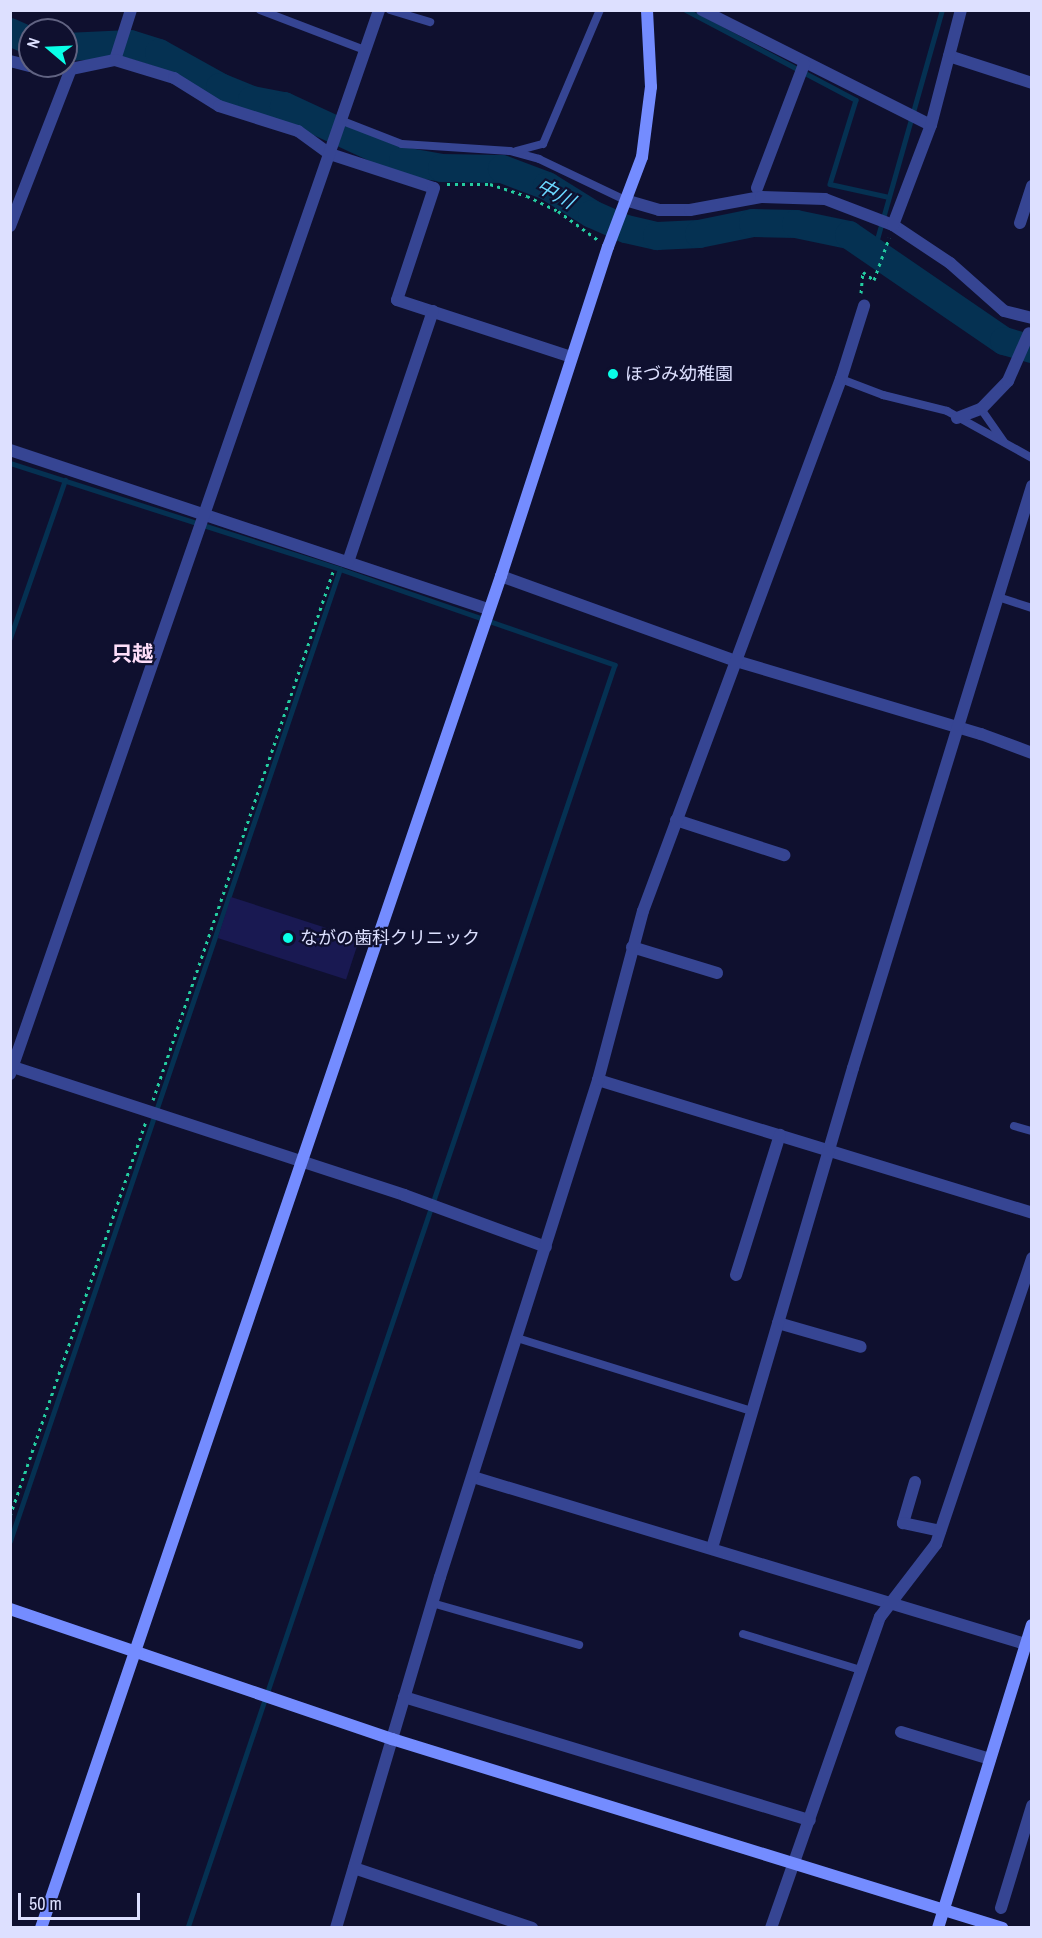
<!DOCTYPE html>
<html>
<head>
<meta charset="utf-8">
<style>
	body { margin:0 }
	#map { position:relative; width:1042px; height:1938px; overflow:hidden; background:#0f102f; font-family:"Archivo Narrow","Noto Sans JP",sans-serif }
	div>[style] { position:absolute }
	.stream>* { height:4.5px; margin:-2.25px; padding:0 2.25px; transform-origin:2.25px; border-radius:2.25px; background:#053152 }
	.river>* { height:28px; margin:-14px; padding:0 14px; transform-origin:14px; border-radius:14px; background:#053152 }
	.building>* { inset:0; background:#191952; transform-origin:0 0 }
	.path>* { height:3px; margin-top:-1.5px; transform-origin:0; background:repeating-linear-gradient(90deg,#24cda1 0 3px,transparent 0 7.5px) }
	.lane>* { height:8px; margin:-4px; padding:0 4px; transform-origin:4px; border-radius:4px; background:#364593 }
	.street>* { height:12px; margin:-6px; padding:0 6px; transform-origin:6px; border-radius:6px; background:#364593 }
	.secondary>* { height:12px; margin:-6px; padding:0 6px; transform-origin:6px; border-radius:6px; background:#748cff }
	.dots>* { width:16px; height:16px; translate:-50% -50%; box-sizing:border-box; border:3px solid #0f102f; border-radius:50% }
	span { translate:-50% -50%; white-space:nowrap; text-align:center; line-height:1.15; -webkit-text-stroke:4.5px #0f102f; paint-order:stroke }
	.poi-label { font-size:18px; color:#dde0ff }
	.left { translate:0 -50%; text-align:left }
	.water-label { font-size:20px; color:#6bd8ff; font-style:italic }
	.quarter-label { font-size:21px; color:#ffdffa; font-weight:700 }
	.frame { position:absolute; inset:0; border:12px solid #dde0ff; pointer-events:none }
	.north { position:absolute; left:18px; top:18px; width:60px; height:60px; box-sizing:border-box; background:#0f102f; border:2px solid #616382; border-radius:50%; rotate:289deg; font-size:16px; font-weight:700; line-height:24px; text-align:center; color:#dde0ff }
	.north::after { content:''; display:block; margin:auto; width:21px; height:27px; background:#09ffe7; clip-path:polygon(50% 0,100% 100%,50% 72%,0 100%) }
	.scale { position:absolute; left:18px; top:1893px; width:122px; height:27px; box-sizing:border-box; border:3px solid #dde0ff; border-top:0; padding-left:8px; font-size:18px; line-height:21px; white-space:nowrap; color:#dde0ff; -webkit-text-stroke:4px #0f102f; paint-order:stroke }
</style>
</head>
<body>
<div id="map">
	<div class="stream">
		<div style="left:686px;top:10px;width:192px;rotate:27.9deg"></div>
		<div style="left:856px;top:100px;width:88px;rotate:107.2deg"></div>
		<div style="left:830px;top:184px;width:60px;rotate:12.4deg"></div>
		<div style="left:874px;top:250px;width:249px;rotate:-74.2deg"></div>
		<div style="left:10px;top:463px;width:347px;rotate:17.8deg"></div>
		<div style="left:340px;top:569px;width:291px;rotate:19.2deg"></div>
		<div style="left:615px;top:665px;width:1333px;rotate:108.68deg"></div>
		<div style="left:10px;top:638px;width:167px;rotate:-70.8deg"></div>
		<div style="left:10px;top:1541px;width:1026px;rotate:-71.25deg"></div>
	</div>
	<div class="river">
		<div style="left:10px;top:32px;width:22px;rotate:24deg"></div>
		<div style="left:66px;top:47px;width:64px;rotate:-2.7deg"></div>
		<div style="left:130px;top:44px;width:30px;rotate:17deg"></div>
		<div style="left:159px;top:53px;width:70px;rotate:29.1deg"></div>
		<div style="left:220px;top:87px;width:35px;rotate:22deg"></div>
		<div style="left:252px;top:100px;width:33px;rotate:11deg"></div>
		<div style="left:284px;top:106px;width:131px;rotate:24.8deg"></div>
		<div style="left:403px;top:161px;width:40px;rotate:10deg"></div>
		<div style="left:442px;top:168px;width:60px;rotate:1deg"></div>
		<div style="left:502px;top:169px;width:48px;rotate:20.7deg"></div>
		<div style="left:547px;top:186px;width:53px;rotate:31.9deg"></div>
		<div style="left:592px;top:214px;width:37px;rotate:24deg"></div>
		<div style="left:626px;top:229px;width:32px;rotate:13deg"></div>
		<div style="left:657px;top:236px;width:42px;rotate:-2.7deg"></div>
		<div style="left:699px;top:234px;width:55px;rotate:-11.5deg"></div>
		<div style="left:753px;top:223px;width:43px;rotate:1.3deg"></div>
		<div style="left:796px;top:224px;width:54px;rotate:11.7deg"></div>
		<div style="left:849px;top:235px;width:188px;rotate:34.4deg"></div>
		<div style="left:1004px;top:341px;width:29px;rotate:16deg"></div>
	</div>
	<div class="building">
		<div style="left:231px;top:897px;width:135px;height:43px;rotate:18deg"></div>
	</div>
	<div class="path">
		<div style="left:447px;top:184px;width:43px"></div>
		<div style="left:490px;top:184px;width:39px;rotate:18deg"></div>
		<div style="left:527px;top:196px;width:34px;rotate:26deg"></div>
		<div style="left:558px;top:211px;width:49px;rotate:35.9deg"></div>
		<div style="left:861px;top:293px;width:21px;rotate:-85deg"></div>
		<div style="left:863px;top:272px;width:14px;rotate:36deg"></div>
		<div style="left:874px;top:280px;width:45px;rotate:-70.3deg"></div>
		<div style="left:153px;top:1100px;width:558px;rotate:-71.18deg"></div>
		<div style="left:10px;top:1516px;width:416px;rotate:-71deg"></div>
	</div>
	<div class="lane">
		<div style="left:260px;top:10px;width:112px;rotate:20.9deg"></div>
		<div style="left:390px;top:10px;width:42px;rotate:16.7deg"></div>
		<div style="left:340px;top:120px;width:66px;rotate:21.2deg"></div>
		<div style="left:402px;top:144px;width:108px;rotate:3.7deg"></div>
		<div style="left:510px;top:151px;width:30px;rotate:15deg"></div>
		<div style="left:539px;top:159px;width:95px;rotate:25.5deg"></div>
		<div style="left:516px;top:151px;width:28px;rotate:-15deg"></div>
		<div style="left:543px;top:144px;width:146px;rotate:-67deg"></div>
		<div style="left:841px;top:379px;width:45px;rotate:20.9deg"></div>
		<div style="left:883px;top:395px;width:66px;rotate:14deg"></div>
		<div style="left:947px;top:411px;width:97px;rotate:28.9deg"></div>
		<div style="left:981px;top:409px;width:40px;rotate:55.1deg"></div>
		<div style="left:998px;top:597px;width:36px;rotate:18deg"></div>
		<div style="left:1014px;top:1126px;width:19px;rotate:16deg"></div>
		<div style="left:517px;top:1338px;width:246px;rotate:17.3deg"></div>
		<div style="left:432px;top:1603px;width:153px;rotate:15.9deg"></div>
		<div style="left:743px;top:1634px;width:123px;rotate:17deg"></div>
	</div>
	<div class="street">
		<div style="left:702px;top:10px;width:256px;rotate:26.7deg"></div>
		<div style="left:949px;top:56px;width:87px;rotate:18deg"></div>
		<div style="left:115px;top:60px;width:52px;rotate:-72.3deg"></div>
		<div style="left:10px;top:61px;width:21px;rotate:14deg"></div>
		<div style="left:35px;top:66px;width:36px;rotate:5deg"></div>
		<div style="left:71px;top:69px;width:45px;rotate:-11.6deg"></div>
		<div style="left:115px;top:60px;width:62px;rotate:17deg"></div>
		<div style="left:174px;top:78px;width:53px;rotate:31.9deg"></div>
		<div style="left:219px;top:106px;width:83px;rotate:17.6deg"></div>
		<div style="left:298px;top:131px;width:39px;rotate:36deg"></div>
		<div style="left:330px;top:154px;width:109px;rotate:18.1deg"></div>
		<div style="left:434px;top:188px;width:118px;rotate:108.3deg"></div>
		<div style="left:397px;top:300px;width:183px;rotate:18.1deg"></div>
		<div style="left:757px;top:188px;width:133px;rotate:-69.2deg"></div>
		<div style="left:625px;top:200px;width:35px;rotate:16deg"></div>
		<div style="left:659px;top:210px;width:31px"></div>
		<div style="left:690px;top:210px;width:72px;rotate:-10.4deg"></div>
		<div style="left:761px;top:197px;width:64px;rotate:1.8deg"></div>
		<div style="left:825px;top:199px;width:73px;rotate:20.9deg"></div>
		<div style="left:893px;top:225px;width:69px;rotate:33.7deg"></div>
		<div style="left:950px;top:263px;width:72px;rotate:41.6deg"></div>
		<div style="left:1004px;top:311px;width:29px;rotate:14deg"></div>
		<div style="left:1020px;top:223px;width:39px;rotate:-72deg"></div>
		<div style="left:893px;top:225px;width:107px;rotate:-69.2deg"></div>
		<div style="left:931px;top:125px;width:119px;rotate:-75.4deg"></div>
		<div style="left:10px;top:226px;width:168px;rotate:-68.8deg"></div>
		<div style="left:957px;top:418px;width:26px;rotate:-21deg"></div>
		<div style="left:981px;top:409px;width:39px;rotate:-46deg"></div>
		<div style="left:1008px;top:381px;width:52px;rotate:-66.4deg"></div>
		<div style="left:10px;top:450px;width:504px;rotate:18.4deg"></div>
		<div style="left:348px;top:562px;width:265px;rotate:-71.3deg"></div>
		<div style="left:501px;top:576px;width:250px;rotate:19.9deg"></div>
		<div style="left:736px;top:661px;width:256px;rotate:16.6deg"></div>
		<div style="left:981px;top:734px;width:54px;rotate:20.4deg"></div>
		<div style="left:676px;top:820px;width:114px;rotate:18deg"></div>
		<div style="left:632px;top:947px;width:89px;rotate:17deg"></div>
		<div style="left:10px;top:1066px;width:415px;rotate:18.1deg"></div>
		<div style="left:404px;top:1195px;width:151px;rotate:20.1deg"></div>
		<div style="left:10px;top:1074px;width:1126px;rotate:-70.87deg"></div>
		<div style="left:598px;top:1080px;width:454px;rotate:17deg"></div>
		<div style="left:736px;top:1275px;width:147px;rotate:-72.6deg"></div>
		<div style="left:778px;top:1323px;width:86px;rotate:16.1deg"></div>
		<div style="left:473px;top:1477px;width:584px;rotate:16.82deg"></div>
		<div style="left:915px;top:1482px;width:43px;rotate:106.3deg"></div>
		<div style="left:903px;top:1523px;width:38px;rotate:12deg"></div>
		<div style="left:712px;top:1548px;width:500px;rotate:-73.63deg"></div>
		<div style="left:853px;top:1068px;width:609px;rotate:-72.9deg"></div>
		<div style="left:404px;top:1697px;width:424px;rotate:16.9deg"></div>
		<div style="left:901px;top:1732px;width:93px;rotate:16.9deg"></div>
		<div style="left:354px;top:1868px;width:188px;rotate:18.6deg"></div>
		<div style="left:1001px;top:1908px;width:107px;rotate:-73.1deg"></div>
		<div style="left:336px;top:1928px;width:366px;rotate:-73.5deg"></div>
		<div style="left:440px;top:1577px;width:522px;rotate:-72.36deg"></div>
		<div style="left:598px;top:1080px;width:175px;rotate:-75.1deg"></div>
		<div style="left:643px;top:911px;width:568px;rotate:-69.59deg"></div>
		<div style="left:841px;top:379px;width:77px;rotate:-72.5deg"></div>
		<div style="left:771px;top:1928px;width:330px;rotate:-70.7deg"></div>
		<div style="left:880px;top:1617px;width:92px;rotate:-52.5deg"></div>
		<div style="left:936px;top:1544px;width:302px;rotate:-71.4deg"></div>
	</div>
	<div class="secondary">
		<div style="left:10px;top:1609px;width:404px;rotate:18.8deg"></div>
		<div style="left:392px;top:1739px;width:639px;rotate:17.21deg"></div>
		<div style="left:41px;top:1928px;width:1428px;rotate:-71.21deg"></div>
		<div style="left:501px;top:576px;width:346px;rotate:-72deg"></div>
		<div style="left:608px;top:247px;width:96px;rotate:-69.3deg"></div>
		<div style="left:642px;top:157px;width:71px;rotate:-82.7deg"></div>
		<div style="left:651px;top:87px;width:77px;rotate:-93deg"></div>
		<div style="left:938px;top:1928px;width:317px;rotate:-72.8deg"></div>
	</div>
	<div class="dots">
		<div style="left:613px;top:374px;background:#09ffe7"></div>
		<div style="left:288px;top:938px;background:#09ffe7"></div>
	</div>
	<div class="poi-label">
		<span class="left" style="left:625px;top:374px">ほづみ幼稚園</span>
		<span class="left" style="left:300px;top:938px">ながの歯科クリニック</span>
	</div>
	<div class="water-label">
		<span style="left:556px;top:193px;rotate:29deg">中川</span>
	</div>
	<div class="quarter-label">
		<span style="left:132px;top:654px">只越</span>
	</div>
	<div class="frame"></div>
	<div class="north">N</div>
	<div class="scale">50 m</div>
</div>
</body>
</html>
